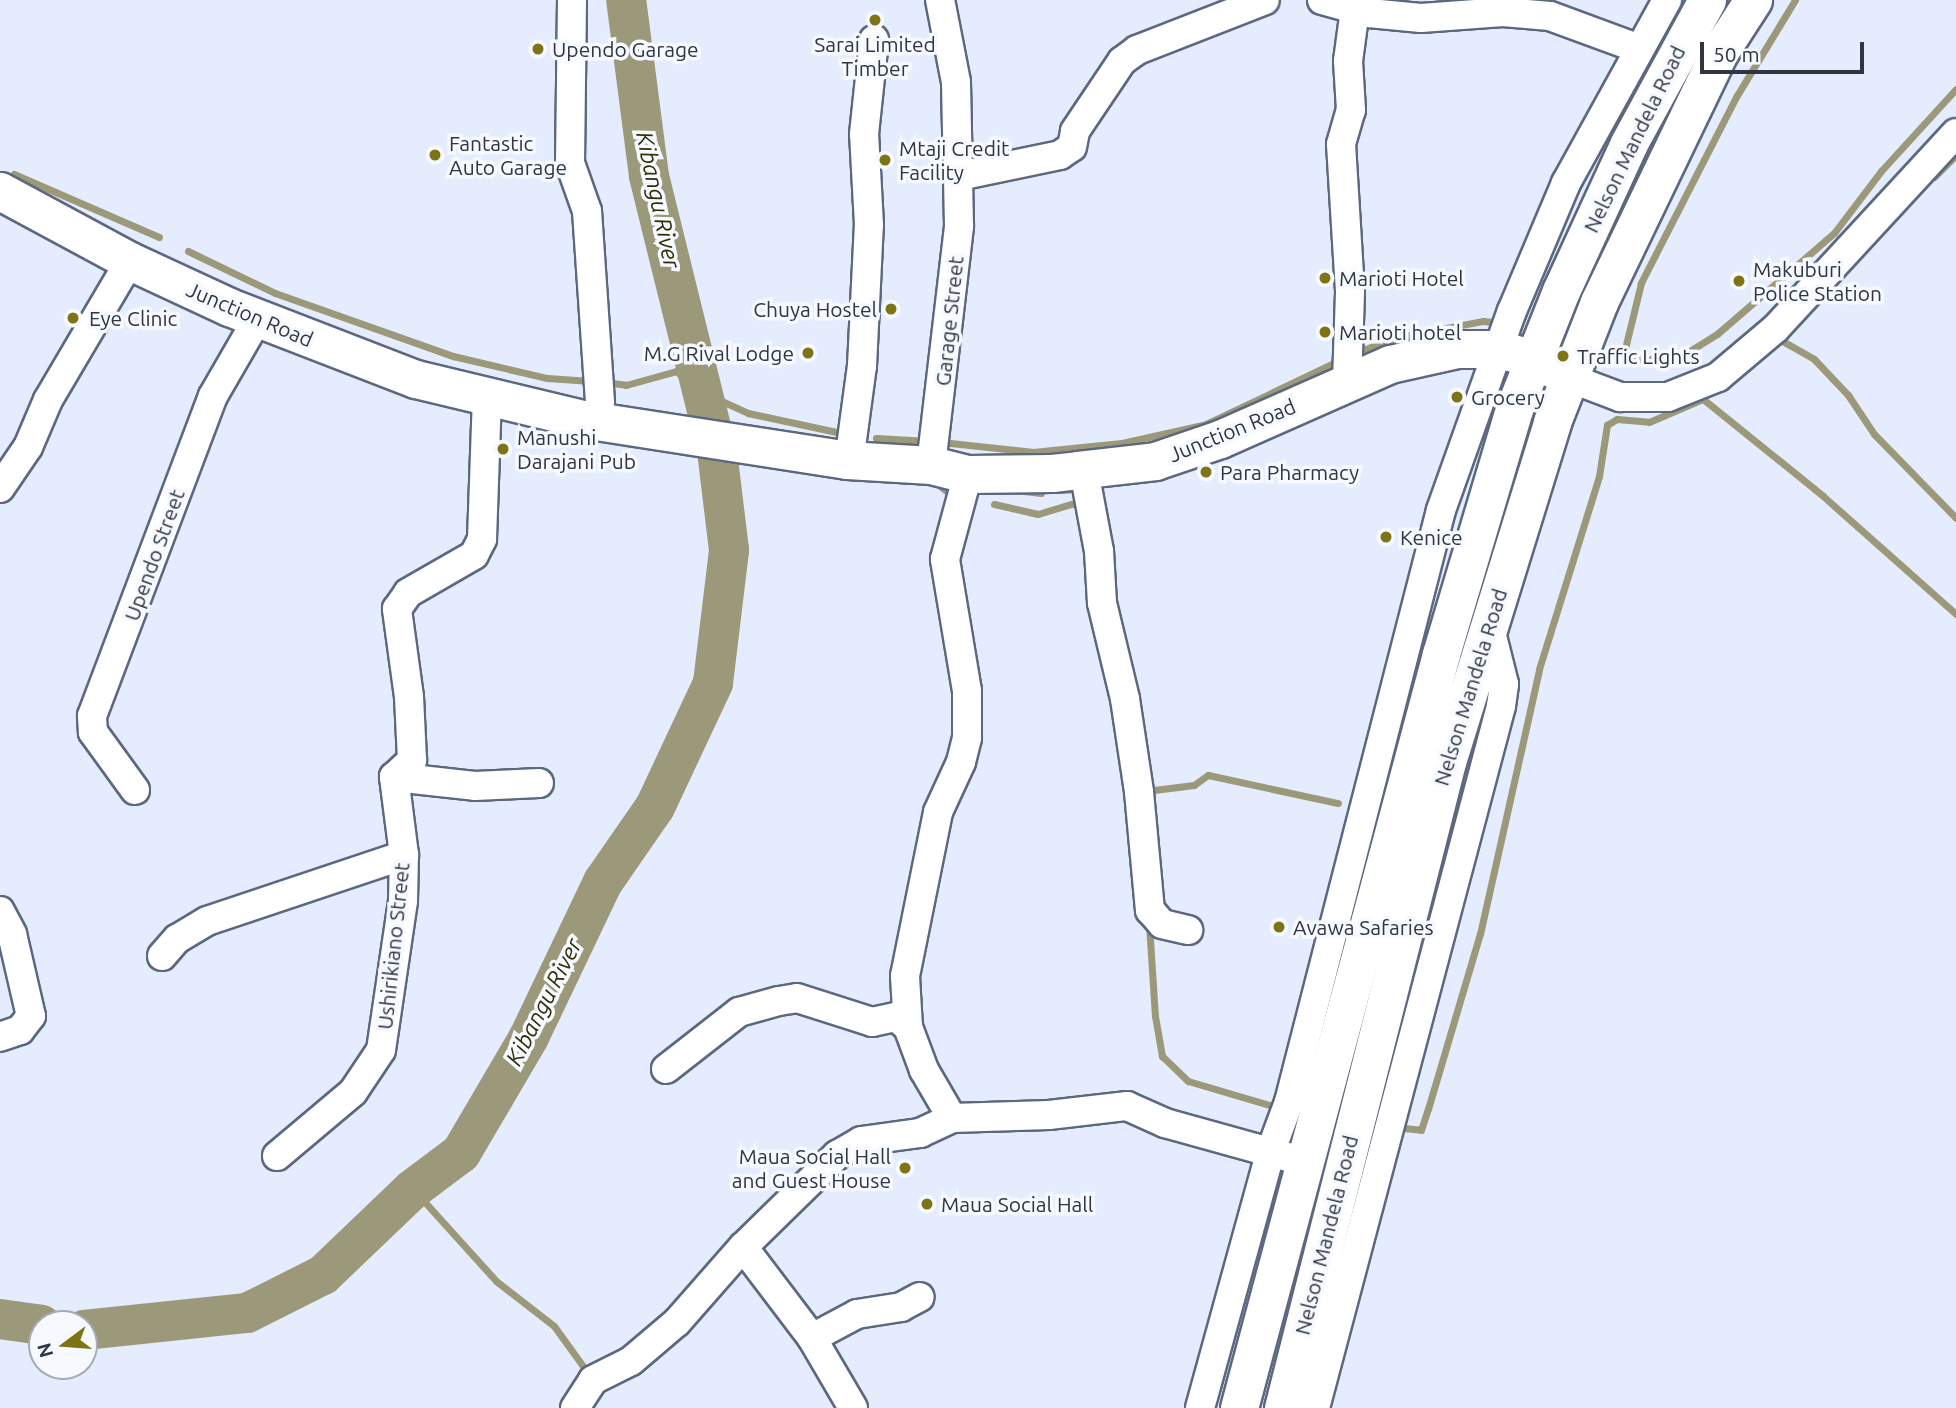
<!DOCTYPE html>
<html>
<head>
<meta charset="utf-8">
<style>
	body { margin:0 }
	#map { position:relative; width:1956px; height:1408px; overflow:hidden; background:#e4ecfd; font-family:Ubuntu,sans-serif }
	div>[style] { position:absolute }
	.stream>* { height:7px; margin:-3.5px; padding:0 3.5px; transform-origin:3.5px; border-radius:3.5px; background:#9b997a }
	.river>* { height:40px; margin:-20px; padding:0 20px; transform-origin:20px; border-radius:20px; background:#9b997a }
	.roads { filter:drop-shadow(2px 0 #5c6880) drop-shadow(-2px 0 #5c6880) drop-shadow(0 2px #5c6880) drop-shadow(0 -2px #5c6880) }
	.minor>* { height:28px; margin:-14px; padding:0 14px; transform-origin:14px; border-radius:14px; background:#fff }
	.major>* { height:37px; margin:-18.5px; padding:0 18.5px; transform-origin:18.5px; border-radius:18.5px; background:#fff }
	.dots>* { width:19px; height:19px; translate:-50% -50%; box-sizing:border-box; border:4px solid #f6f9ff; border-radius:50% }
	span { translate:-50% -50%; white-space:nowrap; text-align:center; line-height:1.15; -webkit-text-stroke:7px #f6f9ff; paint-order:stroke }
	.poi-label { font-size:21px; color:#303540 }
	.left { translate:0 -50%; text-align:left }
	.right { translate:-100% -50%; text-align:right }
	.street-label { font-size:21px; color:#303540 }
	.water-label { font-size:23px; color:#322e04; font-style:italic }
	.north { position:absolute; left:28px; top:1310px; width:70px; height:70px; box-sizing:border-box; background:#f6f9ff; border:2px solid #a7abb3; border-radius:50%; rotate:254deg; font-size:19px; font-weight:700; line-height:28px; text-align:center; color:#303540 }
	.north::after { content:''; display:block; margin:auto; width:24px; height:32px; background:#7d7416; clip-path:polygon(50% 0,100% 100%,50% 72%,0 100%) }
	.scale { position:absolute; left:1700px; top:42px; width:164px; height:32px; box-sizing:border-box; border:4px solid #303540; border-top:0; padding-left:9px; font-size:21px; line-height:24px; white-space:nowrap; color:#303540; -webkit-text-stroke:5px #f6f9ff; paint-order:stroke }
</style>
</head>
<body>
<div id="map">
	<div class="stream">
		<div style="left:1795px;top:0;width:114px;rotate:121.3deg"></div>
		<div style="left:1736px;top:97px;width:209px;rotate:117.1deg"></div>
		<div style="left:1641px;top:283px;width:80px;rotate:103.7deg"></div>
		<div style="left:1622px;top:361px;width:58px;rotate:-3.9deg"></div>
		<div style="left:1680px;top:357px;width:44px;rotate:-31.9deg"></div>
		<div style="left:1717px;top:334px;width:155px;rotate:-40.8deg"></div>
		<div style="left:1834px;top:233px;width:78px;rotate:-52.8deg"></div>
		<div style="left:1881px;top:171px;width:111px;rotate:-47.6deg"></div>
		<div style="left:14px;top:174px;width:158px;rotate:23.5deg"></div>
		<div style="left:1934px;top:177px;width:31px;rotate:-45deg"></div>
		<div style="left:188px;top:251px;width:97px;rotate:25.8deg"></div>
		<div style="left:275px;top:293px;width:189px;rotate:19.5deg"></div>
		<div style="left:453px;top:356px;width:97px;rotate:13.2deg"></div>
		<div style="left:547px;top:378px;width:44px;rotate:3.9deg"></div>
		<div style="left:1779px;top:339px;width:40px;rotate:29.7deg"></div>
		<div style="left:1814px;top:359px;width:50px;rotate:46.6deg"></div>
		<div style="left:1848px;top:395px;width:47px;rotate:56.3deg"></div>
		<div style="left:1874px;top:434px;width:117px;rotate:45.7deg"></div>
		<div style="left:1356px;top:353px;width:40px;rotate:-22deg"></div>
		<div style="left:1393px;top:338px;width:92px;rotate:-10.7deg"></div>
		<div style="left:1483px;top:321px;width:18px;rotate:6deg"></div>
		<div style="left:603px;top:382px;width:23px;rotate:7deg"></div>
		<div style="left:626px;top:385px;width:52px;rotate:-15.6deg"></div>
		<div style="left:676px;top:371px;width:33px;rotate:39deg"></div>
		<div style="left:702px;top:392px;width:51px;rotate:24.5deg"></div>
		<div style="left:748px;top:413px;width:100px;rotate:12.1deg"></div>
		<div style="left:876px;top:438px;width:53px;rotate:3.2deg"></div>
		<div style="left:941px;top:442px;width:93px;rotate:6.2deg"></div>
		<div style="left:1033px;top:452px;width:89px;rotate:-5.8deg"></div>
		<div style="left:1122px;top:443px;width:86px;rotate:-12.7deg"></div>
		<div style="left:1206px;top:424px;width:151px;rotate:-25.5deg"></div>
		<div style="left:934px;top:481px;width:27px;rotate:39deg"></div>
		<div style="left:1061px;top:490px;width:17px;rotate:-3deg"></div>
		<div style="left:1024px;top:491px;width:17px;rotate:7deg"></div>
		<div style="left:994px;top:504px;width:45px;rotate:12.8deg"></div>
		<div style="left:1038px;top:514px;width:48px;rotate:-16.9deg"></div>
		<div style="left:1146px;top:791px;width:48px;rotate:-7.1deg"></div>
		<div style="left:1194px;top:785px;width:17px;rotate:-36deg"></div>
		<div style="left:1208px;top:775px;width:133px;rotate:12.2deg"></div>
		<div style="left:1149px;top:924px;width:92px;rotate:86.3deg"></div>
		<div style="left:1155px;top:1016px;width:41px;rotate:80.1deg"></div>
		<div style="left:1162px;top:1056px;width:36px;rotate:44deg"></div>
		<div style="left:1188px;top:1081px;width:96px;rotate:16.4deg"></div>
		<div style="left:1394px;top:1127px;width:27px;rotate:6deg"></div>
		<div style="left:1421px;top:1130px;width:22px;rotate:-72deg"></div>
		<div style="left:1428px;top:1109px;width:183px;rotate:-73.5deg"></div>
		<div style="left:1480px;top:934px;width:271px;rotate:-77.4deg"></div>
		<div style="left:1539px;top:669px;width:202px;rotate:-72.7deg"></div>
		<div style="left:1599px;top:476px;width:52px;rotate:-81.1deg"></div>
		<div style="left:1607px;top:425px;width:12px;rotate:-31deg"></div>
		<div style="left:1617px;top:419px;width:32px;rotate:5deg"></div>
		<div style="left:1649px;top:422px;width:59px;rotate:-23.1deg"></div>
		<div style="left:1703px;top:399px;width:154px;rotate:38.9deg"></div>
		<div style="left:1823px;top:496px;width:178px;rotate:41.6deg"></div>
		<div style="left:413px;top:1189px;width:124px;rotate:47.9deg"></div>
		<div style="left:496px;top:1281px;width:73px;rotate:37.8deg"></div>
		<div style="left:554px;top:1326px;width:62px;rotate:54.2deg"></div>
	</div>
	<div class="river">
		<div style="left:0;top:1319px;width:42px;rotate:8.1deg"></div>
		<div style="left:84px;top:1330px;width:164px;rotate:-6deg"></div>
		<div style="left:247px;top:1313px;width:85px;rotate:-26.6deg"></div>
		<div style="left:323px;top:1275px;width:124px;rotate:-43.7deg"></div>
		<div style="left:413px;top:1189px;width:60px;rotate:-36.9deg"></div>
		<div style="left:461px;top:1153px;width:134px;rotate:-59.6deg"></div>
		<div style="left:529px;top:1037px;width:172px;rotate:-64.5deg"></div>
		<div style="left:603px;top:882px;width:91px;rotate:-55.3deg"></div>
		<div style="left:655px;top:807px;width:137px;rotate:-64.9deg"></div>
		<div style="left:713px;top:683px;width:134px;rotate:-83.1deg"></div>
		<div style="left:729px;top:550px;width:100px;rotate:-96.9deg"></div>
		<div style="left:717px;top:451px;width:283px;rotate:-103.9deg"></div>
		<div style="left:649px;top:176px;width:177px;rotate:-97.4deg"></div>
	</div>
	<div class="roads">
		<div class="minor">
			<div style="left:572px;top:0;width:163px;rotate:90.7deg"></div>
			<div style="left:570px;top:163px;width:51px;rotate:70.5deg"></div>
			<div style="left:587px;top:211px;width:192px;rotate:86.1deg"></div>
			<div style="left:1322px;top:0;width:49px;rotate:15.5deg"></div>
			<div style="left:1369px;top:13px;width:52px;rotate:5.5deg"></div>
			<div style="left:1421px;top:18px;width:82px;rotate:-4.2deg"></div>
			<div style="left:1503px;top:12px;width:47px;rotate:4.9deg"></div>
			<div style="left:1550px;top:16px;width:93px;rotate:20.2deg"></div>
			<div style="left:959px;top:176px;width:103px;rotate:-11.7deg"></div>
			<div style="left:1060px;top:155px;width:14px;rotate:-34deg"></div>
			<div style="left:1072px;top:147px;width:16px;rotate:-79deg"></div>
			<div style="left:1075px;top:131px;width:84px;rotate:-56.1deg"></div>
			<div style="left:1122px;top:61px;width:19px;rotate:-36deg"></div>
			<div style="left:1137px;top:50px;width:137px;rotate:-21.3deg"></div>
			<div style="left:1567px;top:377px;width:57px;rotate:20.7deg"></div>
			<div style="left:1620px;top:397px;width:48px"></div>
			<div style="left:1668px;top:397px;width:54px;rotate:-21.8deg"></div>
			<div style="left:1718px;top:377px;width:76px;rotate:-40.2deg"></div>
			<div style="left:1776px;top:328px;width:265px;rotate:-47.3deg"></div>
			<div style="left:1347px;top:383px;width:92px;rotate:-88.1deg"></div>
			<div style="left:1350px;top:291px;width:147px;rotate:-93.5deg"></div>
			<div style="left:1341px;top:144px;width:35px;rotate:-74deg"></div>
			<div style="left:1351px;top:110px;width:49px;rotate:-93.5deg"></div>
			<div style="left:1348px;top:61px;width:52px;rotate:-82.3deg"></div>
			<div style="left:851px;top:447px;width:82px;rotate:-82.3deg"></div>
			<div style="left:862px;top:366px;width:141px;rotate:-87.2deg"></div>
			<div style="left:869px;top:225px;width:91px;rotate:-93.1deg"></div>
			<div style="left:864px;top:134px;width:95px;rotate:-83.9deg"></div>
			<div style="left:931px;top:465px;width:241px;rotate:-83.3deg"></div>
			<div style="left:959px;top:226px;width:144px;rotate:-91.2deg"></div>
			<div style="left:956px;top:82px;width:84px;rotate:-101deg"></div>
			<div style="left:1084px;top:471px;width:81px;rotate:79.4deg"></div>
			<div style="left:1099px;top:551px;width:52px;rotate:86.7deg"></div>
			<div style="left:1102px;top:603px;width:99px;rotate:76.5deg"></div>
			<div style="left:1125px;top:699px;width:94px;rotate:81.4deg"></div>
			<div style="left:1139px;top:792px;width:119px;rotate:84.7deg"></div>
			<div style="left:1150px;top:910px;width:18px;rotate:49deg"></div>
			<div style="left:1162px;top:924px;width:27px;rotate:13deg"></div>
			<div style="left:0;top:488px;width:50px;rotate:-55.7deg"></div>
			<div style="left:28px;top:447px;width:51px;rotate:-66.9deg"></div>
			<div style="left:48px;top:400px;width:161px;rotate:-59.5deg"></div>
			<div style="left:394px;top:777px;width:81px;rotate:6.3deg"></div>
			<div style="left:475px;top:786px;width:64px;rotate:-2.7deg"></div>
			<div style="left:135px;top:790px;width:72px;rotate:-125.9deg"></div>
			<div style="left:93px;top:732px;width:16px;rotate:-94deg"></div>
			<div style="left:92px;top:716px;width:342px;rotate:-69.3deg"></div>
			<div style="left:213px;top:396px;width:90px;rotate:-60deg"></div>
			<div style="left:0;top:911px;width:26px;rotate:62deg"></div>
			<div style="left:12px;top:934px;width:84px;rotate:77deg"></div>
			<div style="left:31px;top:1016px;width:18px;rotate:128deg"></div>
			<div style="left:20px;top:1030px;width:21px;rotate:161deg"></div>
			<div style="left:162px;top:956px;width:23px;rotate:-49deg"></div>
			<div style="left:177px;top:939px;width:35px;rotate:-31deg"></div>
			<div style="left:207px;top:921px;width:208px;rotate:-18.5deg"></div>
			<div style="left:666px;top:1069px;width:93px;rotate:-38deg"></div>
			<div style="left:739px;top:1012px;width:41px;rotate:-15.4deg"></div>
			<div style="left:779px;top:1001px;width:18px;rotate:-9deg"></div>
			<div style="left:797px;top:998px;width:79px;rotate:17.7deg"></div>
			<div style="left:872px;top:1022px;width:25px;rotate:-12deg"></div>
			<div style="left:896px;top:1017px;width:16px;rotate:40deg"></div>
			<div style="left:952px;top:1118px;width:56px;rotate:-120.3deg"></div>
			<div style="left:924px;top:1070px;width:46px;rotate:-110.4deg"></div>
			<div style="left:908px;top:1027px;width:51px;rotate:-93.4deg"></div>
			<div style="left:905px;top:976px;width:167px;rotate:-78.6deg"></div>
			<div style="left:938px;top:812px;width:55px;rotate:-65.3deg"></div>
			<div style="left:961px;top:762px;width:25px;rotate:-76deg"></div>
			<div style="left:967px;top:738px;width:47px;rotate:-90deg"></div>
			<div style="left:967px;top:691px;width:134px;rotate:-99.5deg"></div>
			<div style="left:945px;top:559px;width:88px;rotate:-74.9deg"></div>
			<div style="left:277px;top:1156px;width:99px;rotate:-40.1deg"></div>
			<div style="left:353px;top:1092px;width:50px;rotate:-56.3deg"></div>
			<div style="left:381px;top:1050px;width:151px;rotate:-81.6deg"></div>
			<div style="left:403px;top:901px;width:46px;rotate:-88.8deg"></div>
			<div style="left:404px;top:855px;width:79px;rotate:-97.3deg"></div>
			<div style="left:394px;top:777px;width:25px;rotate:-43deg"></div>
			<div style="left:412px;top:760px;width:63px;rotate:-92.7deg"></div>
			<div style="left:409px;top:697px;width:89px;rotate:-97.8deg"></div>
			<div style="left:397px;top:609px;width:19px;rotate:-55deg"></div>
			<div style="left:408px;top:593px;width:76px;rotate:-29.9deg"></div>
			<div style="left:474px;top:555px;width:18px;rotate:-63deg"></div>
			<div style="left:482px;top:539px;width:144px;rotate:-88deg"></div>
			<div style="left:743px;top:1247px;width:114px;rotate:52.8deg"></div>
			<div style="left:812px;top:1338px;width:81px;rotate:59.6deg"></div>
			<div style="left:812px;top:1338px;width:51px;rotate:-28.1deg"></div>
			<div style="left:857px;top:1314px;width:45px;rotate:-9deg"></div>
			<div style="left:901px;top:1307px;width:21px;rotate:-28deg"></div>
			<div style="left:575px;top:1408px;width:33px;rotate:-57deg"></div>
			<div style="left:593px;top:1380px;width:42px;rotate:-26.6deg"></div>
			<div style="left:631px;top:1361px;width:60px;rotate:-40.3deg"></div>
			<div style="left:677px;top:1322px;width:100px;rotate:-48.7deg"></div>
			<div style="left:743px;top:1247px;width:132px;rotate:-44.4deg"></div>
			<div style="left:837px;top:1155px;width:28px;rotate:-30deg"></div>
			<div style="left:861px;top:1141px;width:60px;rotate:-7.7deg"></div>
			<div style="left:920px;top:1133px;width:35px;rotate:-25deg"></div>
			<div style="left:952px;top:1118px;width:97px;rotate:-1.8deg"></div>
			<div style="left:1049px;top:1115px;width:79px;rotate:-6.6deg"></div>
			<div style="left:1127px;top:1106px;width:42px;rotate:24.1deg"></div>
			<div style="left:1165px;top:1123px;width:128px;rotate:15.5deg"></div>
			<div style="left:1200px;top:1408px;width:264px;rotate:-74.6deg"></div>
			<div style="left:1270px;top:1153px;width:54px;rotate:-69.6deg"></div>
			<div style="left:1289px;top:1102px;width:611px;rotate:-75.6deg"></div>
			<div style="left:1441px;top:510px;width:211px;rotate:-70.4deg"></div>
			<div style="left:1512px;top:311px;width:139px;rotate:-67.1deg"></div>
			<div style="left:1566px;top:183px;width:209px;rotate:-61.1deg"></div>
			<div style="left:1315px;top:1408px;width:726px;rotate:-75.16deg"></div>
			<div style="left:1501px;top:706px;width:22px;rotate:-82deg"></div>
			<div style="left:1504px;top:684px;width:62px;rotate:-104deg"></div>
		</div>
		<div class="major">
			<div style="left:0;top:191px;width:148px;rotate:28.3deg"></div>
			<div style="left:130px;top:261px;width:109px;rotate:24.9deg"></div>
			<div style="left:229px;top:307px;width:200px;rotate:21.1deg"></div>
			<div style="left:416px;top:379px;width:172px;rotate:13.5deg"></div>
			<div style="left:583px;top:419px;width:267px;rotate:8.8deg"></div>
			<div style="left:847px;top:460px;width:84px;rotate:3.4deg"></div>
			<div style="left:931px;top:465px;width:38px;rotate:14deg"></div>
			<div style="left:968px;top:474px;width:84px;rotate:-0.7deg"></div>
			<div style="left:1052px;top:473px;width:104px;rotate:-6.6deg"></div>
			<div style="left:1155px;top:461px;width:69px;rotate:-18.7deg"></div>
			<div style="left:1220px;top:439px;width:186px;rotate:-23.8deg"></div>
			<div style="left:1390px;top:364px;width:69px;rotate:-12.6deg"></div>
			<div style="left:1457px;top:349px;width:42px"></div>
			<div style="left:1499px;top:349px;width:37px;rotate:16deg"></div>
			<div style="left:1535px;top:359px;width:37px;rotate:29deg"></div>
			<div style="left:1239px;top:1408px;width:781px;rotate:-75deg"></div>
			<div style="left:1441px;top:654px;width:256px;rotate:-73.4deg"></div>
			<div style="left:1514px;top:409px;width:127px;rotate:-68.3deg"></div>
			<div style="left:1561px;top:291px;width:163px;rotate:-65.3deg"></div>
			<div style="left:1629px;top:143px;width:163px;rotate:-61.4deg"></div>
			<div style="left:1283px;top:1408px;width:666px;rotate:-75.76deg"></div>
			<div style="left:1447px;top:762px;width:356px;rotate:-72.8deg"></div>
			<div style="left:1552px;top:422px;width:129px;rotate:-68.6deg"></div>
			<div style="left:1599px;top:302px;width:279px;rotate:-64.3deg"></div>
			<div style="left:1720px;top:51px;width:61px;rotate:-57.1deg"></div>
		</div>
	</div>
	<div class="dots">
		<div style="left:875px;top:20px;background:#7d7416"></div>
		<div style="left:538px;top:49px;background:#7d7416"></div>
		<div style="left:435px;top:155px;background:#7d7416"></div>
		<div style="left:885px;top:160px;background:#7d7416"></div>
		<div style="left:1325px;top:278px;background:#7d7416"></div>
		<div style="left:1739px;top:281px;background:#7d7416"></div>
		<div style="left:891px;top:309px;background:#7d7416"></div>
		<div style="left:73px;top:318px;background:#7d7416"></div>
		<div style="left:1325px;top:332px;background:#7d7416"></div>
		<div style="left:808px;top:353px;background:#7d7416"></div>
		<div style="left:1563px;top:356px;background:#7d7416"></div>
		<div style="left:1457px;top:397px;background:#7d7416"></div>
		<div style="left:503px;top:449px;background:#7d7416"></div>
		<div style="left:1206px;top:472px;background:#7d7416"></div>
		<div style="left:1386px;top:537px;background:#7d7416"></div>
		<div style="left:1279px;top:927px;background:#7d7416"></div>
		<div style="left:905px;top:1168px;background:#7d7416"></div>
		<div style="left:927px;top:1204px;background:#7d7416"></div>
	</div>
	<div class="poi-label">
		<span style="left:875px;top:56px">Sarai Limited<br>Timber</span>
		<span class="left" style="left:552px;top:49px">Upendo Garage</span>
		<span class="left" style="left:449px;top:155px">Fantastic<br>Auto Garage</span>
		<span class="left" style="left:899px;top:160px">Mtaji Credit<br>Facility</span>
		<span class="left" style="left:1753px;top:281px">Makuburi<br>Police Station</span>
		<span class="left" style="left:1339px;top:278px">Marioti Hotel</span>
		<span class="right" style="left:877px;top:309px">Chuya Hostel</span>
		<span class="left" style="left:89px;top:318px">Eye Clinic</span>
		<span class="left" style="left:1339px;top:332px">Marioti hotel</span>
		<span class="right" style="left:794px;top:353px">M.G Rival Lodge</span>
		<span class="left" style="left:1577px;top:356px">Traffic Lights</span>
		<span class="left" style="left:1471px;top:397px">Grocery</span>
		<span class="left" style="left:517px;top:449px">Manushi<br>Darajani Pub</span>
		<span class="left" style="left:1220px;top:472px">Para Pharmacy</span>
		<span class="left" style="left:1400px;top:537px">Kenice</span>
		<span class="left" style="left:1293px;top:927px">Avawa Safaries</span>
		<span class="right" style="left:891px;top:1168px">Maua Social Hall<br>and Guest House</span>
		<span class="left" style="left:941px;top:1204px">Maua Social Hall</span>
	</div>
	<div class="street-label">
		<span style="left:1634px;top:139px;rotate:-64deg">Nelson Mandela Road</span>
		<span style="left:250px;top:314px;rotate:23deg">Junction Road</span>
		<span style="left:949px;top:321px;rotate:-84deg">Garage Street</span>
		<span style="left:1232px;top:430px;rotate:-22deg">Junction Road</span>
		<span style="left:154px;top:555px;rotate:-70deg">Upendo Street</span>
		<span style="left:1470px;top:687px;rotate:-73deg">Nelson Mandela Road</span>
		<span style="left:393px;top:946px;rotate:-84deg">Ushirikiano Street</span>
		<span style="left:1326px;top:1235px;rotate:-76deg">Nelson Mandela Road</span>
	</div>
	<div class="water-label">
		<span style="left:658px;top:200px;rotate:78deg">Kibangu River</span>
		<span style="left:544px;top:1002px;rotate:-63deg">Kibangu River</span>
	</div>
	<div class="north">N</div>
	<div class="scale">50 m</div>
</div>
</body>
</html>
